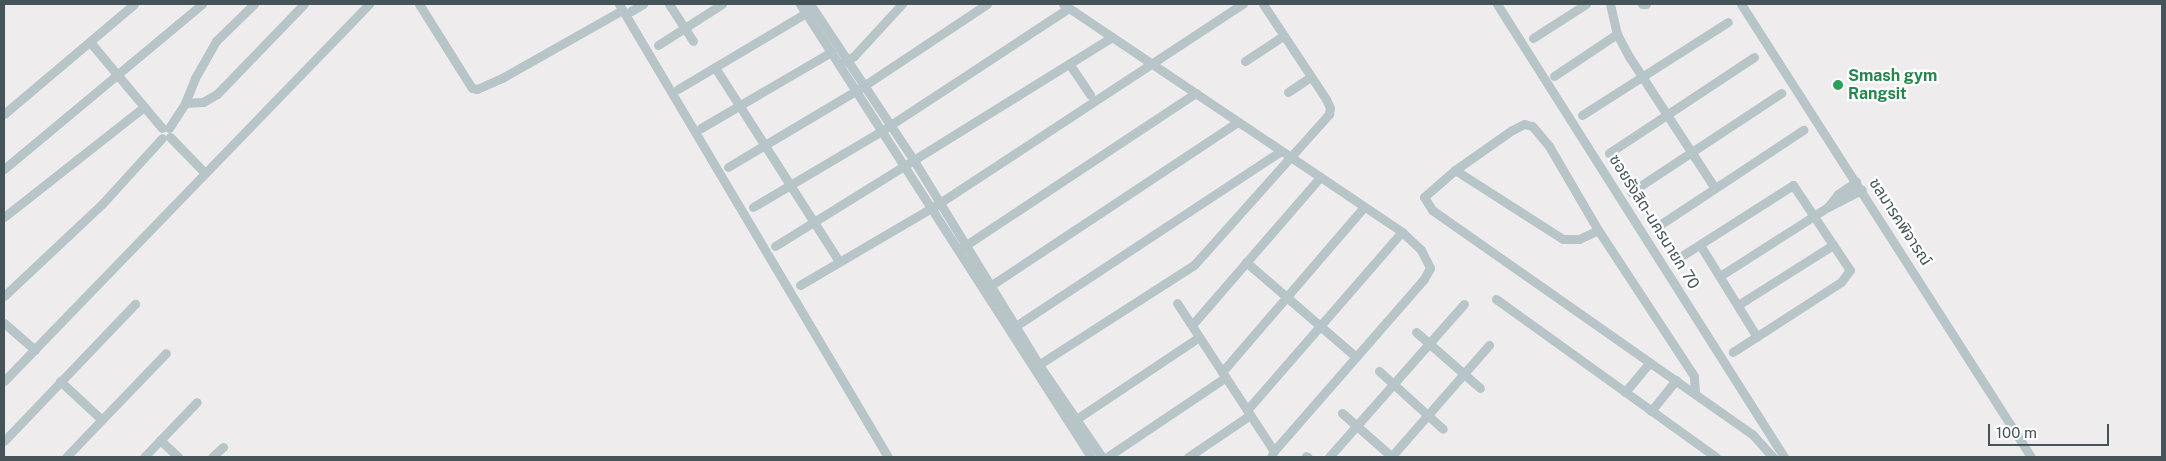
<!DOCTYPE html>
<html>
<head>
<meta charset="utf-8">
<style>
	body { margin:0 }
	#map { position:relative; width:2166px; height:461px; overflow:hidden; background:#efeced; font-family:"Public Sans","Noto Sans Thai",sans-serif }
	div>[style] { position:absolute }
	.minor>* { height:9px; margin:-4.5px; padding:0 4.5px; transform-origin:4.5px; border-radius:4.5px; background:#b7c5c9 }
	.dots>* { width:14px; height:14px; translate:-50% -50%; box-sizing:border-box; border:2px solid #fff; border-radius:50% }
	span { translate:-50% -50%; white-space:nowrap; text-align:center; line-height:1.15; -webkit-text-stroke:4.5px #fff; paint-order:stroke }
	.leisure-label { font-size:16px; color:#27864d; font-weight:700 }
	.left { translate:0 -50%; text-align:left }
	.street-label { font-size:16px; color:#455459 }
	.frame { position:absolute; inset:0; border:5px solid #455459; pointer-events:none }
	.scale { position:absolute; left:1988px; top:424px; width:121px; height:22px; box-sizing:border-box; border:2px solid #455459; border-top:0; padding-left:6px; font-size:15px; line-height:18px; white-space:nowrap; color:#455459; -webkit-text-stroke:4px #fff; paint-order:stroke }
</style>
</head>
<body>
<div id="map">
	<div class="minor">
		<div style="left:419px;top:4px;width:99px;rotate:57.8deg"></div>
		<div style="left:472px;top:88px;width:5px;rotate:11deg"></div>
		<div style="left:477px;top:89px;width:27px;rotate:-24deg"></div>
		<div style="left:502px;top:78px;width:138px;rotate:-29.5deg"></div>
		<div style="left:619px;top:4px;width:527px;rotate:59.3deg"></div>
		<div style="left:669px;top:4px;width:44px;rotate:57deg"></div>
		<div style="left:800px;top:4px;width:538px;rotate:57.28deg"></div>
		<div style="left:810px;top:4px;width:186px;rotate:56.4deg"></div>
		<div style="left:913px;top:159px;width:241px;rotate:58.5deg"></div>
		<div style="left:1039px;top:365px;width:112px;rotate:55.6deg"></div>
		<div style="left:1063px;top:4px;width:409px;rotate:33.9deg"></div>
		<div style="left:1402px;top:232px;width:26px;rotate:43deg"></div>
		<div style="left:1421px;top:250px;width:20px;rotate:63deg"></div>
		<div style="left:1430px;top:268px;width:13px;rotate:119deg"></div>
		<div style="left:1424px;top:279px;width:228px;rotate:131.1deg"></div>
		<div style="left:1497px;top:4px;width:536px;rotate:57.64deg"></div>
		<div style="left:1610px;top:4px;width:31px;rotate:77deg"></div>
		<div style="left:1617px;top:34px;width:27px;rotate:62deg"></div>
		<div style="left:1630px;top:58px;width:154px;rotate:56.9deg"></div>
		<div style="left:1642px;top:4px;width:4px"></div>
		<div style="left:1741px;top:4px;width:538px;rotate:57.37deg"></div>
		<div style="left:631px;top:11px;width:14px;rotate:-30deg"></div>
		<div style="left:1533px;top:38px;width:63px;rotate:-32.7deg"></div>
		<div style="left:90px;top:42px;width:112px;rotate:50.1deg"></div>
		<div style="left:658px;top:45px;width:76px;rotate:-32.6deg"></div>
		<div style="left:1245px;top:61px;width:45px;rotate:-33.3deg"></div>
		<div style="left:842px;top:63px;width:14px;rotate:-30deg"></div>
		<div style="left:854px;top:56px;width:71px;rotate:-47.3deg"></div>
		<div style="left:1070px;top:65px;width:36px;rotate:56deg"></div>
		<div style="left:716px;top:69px;width:228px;rotate:57.4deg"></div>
		<div style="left:1554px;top:76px;width:76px;rotate:-33.7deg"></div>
		<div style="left:678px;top:89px;width:149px;rotate:-30.7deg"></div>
		<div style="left:1288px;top:92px;width:27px;rotate:-34deg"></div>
		<div style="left:185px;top:103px;width:18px;rotate:-3deg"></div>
		<div style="left:203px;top:102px;width:16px;rotate:-30deg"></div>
		<div style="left:217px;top:94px;width:125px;rotate:-46deg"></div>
		<div style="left:4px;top:114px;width:170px;rotate:-40.2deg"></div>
		<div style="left:1582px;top:115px;width:173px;rotate:-32.5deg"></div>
		<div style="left:169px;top:128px;width:30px;rotate:-57deg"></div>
		<div style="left:185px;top:103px;width:27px;rotate:-68deg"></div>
		<div style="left:195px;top:78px;width:43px;rotate:-60.4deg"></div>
		<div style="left:216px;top:41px;width:53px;rotate:-44.2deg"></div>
		<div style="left:701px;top:128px;width:151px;rotate:-30.3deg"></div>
		<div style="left:170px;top:137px;width:50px;rotate:45.8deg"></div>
		<div style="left:1609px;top:153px;width:174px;rotate:-33.5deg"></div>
		<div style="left:728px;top:167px;width:156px;rotate:-30.8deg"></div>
		<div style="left:862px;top:87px;width:150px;rotate:-33.6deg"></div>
		<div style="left:4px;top:169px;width:258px;rotate:-39.8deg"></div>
		<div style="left:1455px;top:170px;width:128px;rotate:32.6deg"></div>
		<div style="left:1563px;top:239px;width:16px"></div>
		<div style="left:1579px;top:239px;width:21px;rotate:-25deg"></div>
		<div style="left:1631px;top:192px;width:180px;rotate:-33.4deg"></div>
		<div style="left:753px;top:207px;width:151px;rotate:-30.6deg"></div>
		<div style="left:883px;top:130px;width:222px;rotate:-33.3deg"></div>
		<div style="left:1828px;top:207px;width:16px;rotate:-52deg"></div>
		<div style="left:1838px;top:194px;width:22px;rotate:-34deg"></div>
		<div style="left:4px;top:217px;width:178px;rotate:-38.2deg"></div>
		<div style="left:1655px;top:228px;width:178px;rotate:-33.5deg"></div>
		<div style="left:1700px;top:245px;width:108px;rotate:58.2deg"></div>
		<div style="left:775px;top:246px;width:395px;rotate:-31.8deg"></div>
		<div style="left:960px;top:249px;width:283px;rotate:-33.5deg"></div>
		<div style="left:1680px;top:257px;width:134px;rotate:-32.5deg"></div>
		<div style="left:1793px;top:185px;width:102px;rotate:56.2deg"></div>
		<div style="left:1850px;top:270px;width:15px;rotate:127deg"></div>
		<div style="left:1841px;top:282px;width:129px;rotate:147.1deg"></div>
		<div style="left:1246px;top:262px;width:145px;rotate:40.8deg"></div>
		<div style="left:1720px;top:276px;width:128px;rotate:-32.6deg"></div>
		<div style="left:1828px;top:207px;width:38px;rotate:-27deg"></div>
		<div style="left:800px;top:285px;width:160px;rotate:-30.4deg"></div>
		<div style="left:938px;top:204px;width:365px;rotate:-33.3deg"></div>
		<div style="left:987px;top:288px;width:301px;rotate:-33.5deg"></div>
		<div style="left:4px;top:296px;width:134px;rotate:-43.2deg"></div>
		<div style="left:102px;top:204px;width:89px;rotate:-47.7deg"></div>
		<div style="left:1496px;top:299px;width:271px;rotate:35.7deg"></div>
		<div style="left:1177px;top:303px;width:177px;rotate:56.8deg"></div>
		<div style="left:1274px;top:451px;width:7px;rotate:117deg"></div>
		<div style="left:1738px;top:305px;width:112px;rotate:-32.3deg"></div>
		<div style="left:4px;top:323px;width:41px;rotate:41.1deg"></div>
		<div style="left:1192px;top:325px;width:196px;rotate:-49.1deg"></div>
		<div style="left:1011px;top:329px;width:323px;rotate:-33.4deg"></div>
		<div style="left:1416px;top:332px;width:85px;rotate:41.2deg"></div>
		<div style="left:1035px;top:367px;width:189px;rotate:-32.7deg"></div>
		<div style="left:1194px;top:265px;width:203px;rotate:-48.2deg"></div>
		<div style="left:1329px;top:114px;width:6px;rotate:-81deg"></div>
		<div style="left:1330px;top:108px;width:10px;rotate:-114deg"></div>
		<div style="left:1326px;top:99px;width:114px;rotate:-123.6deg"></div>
		<div style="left:1379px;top:371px;width:86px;rotate:42.2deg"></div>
		<div style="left:1222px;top:372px;width:218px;rotate:-49.3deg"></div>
		<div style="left:4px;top:381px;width:525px;rotate:-45.93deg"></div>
		<div style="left:60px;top:381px;width:57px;rotate:42.9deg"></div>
		<div style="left:1625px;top:392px;width:38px;rotate:-50deg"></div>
		<div style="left:1695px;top:392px;width:16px;rotate:-94deg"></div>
		<div style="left:1694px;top:376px;width:175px;rotate:-123.3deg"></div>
		<div style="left:1598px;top:230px;width:97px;rotate:-120.3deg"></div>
		<div style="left:1549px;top:146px;width:26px;rotate:-130deg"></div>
		<div style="left:1532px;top:126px;width:8px;rotate:-166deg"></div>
		<div style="left:1524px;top:124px;width:13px;rotate:153deg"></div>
		<div style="left:1512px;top:130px;width:70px;rotate:144.9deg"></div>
		<div style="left:1455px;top:170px;width:41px;rotate:138.9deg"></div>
		<div style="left:1424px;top:197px;width:15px;rotate:58deg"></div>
		<div style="left:1432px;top:210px;width:392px;rotate:35deg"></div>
		<div style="left:1753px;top:435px;width:30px;rotate:48deg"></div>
		<div style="left:1247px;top:410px;width:236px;rotate:-49deg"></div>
		<div style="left:1651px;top:411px;width:40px;rotate:-51deg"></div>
		<div style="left:1342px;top:413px;width:67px;rotate:41.3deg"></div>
		<div style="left:1072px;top:422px;width:153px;rotate:-33.8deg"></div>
		<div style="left:160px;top:440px;width:25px;rotate:43deg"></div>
		<div style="left:4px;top:441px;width:190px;rotate:-46.3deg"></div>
		<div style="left:1306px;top:456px;width:2px;rotate:27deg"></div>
		<div style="left:66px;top:457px;width:144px;rotate:-46.1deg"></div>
		<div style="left:144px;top:457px;width:76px;rotate:-46.1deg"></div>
		<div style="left:212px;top:457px;width:15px;rotate:-42deg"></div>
		<div style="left:1107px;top:457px;width:143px;rotate:-33.9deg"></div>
		<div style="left:1188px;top:457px;width:75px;rotate:-34.1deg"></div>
		<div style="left:1329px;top:457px;width:204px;rotate:-48.6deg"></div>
		<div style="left:1391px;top:457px;width:149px;rotate:-48.8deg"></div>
	</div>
	<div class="dots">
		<div style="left:1838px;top:85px;background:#2e9e5b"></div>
	</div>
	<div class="leisure-label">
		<span class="left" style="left:1848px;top:85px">Smash gym<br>Rangsit</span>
	</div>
	<div class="street-label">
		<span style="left:1654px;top:222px;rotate:58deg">ซอยรังสิต-นครนายก 70</span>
		<span style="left:1900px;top:222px;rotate:57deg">ชลมารคพิจารณ์</span>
	</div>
	<div class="frame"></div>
	<div class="scale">100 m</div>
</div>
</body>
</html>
